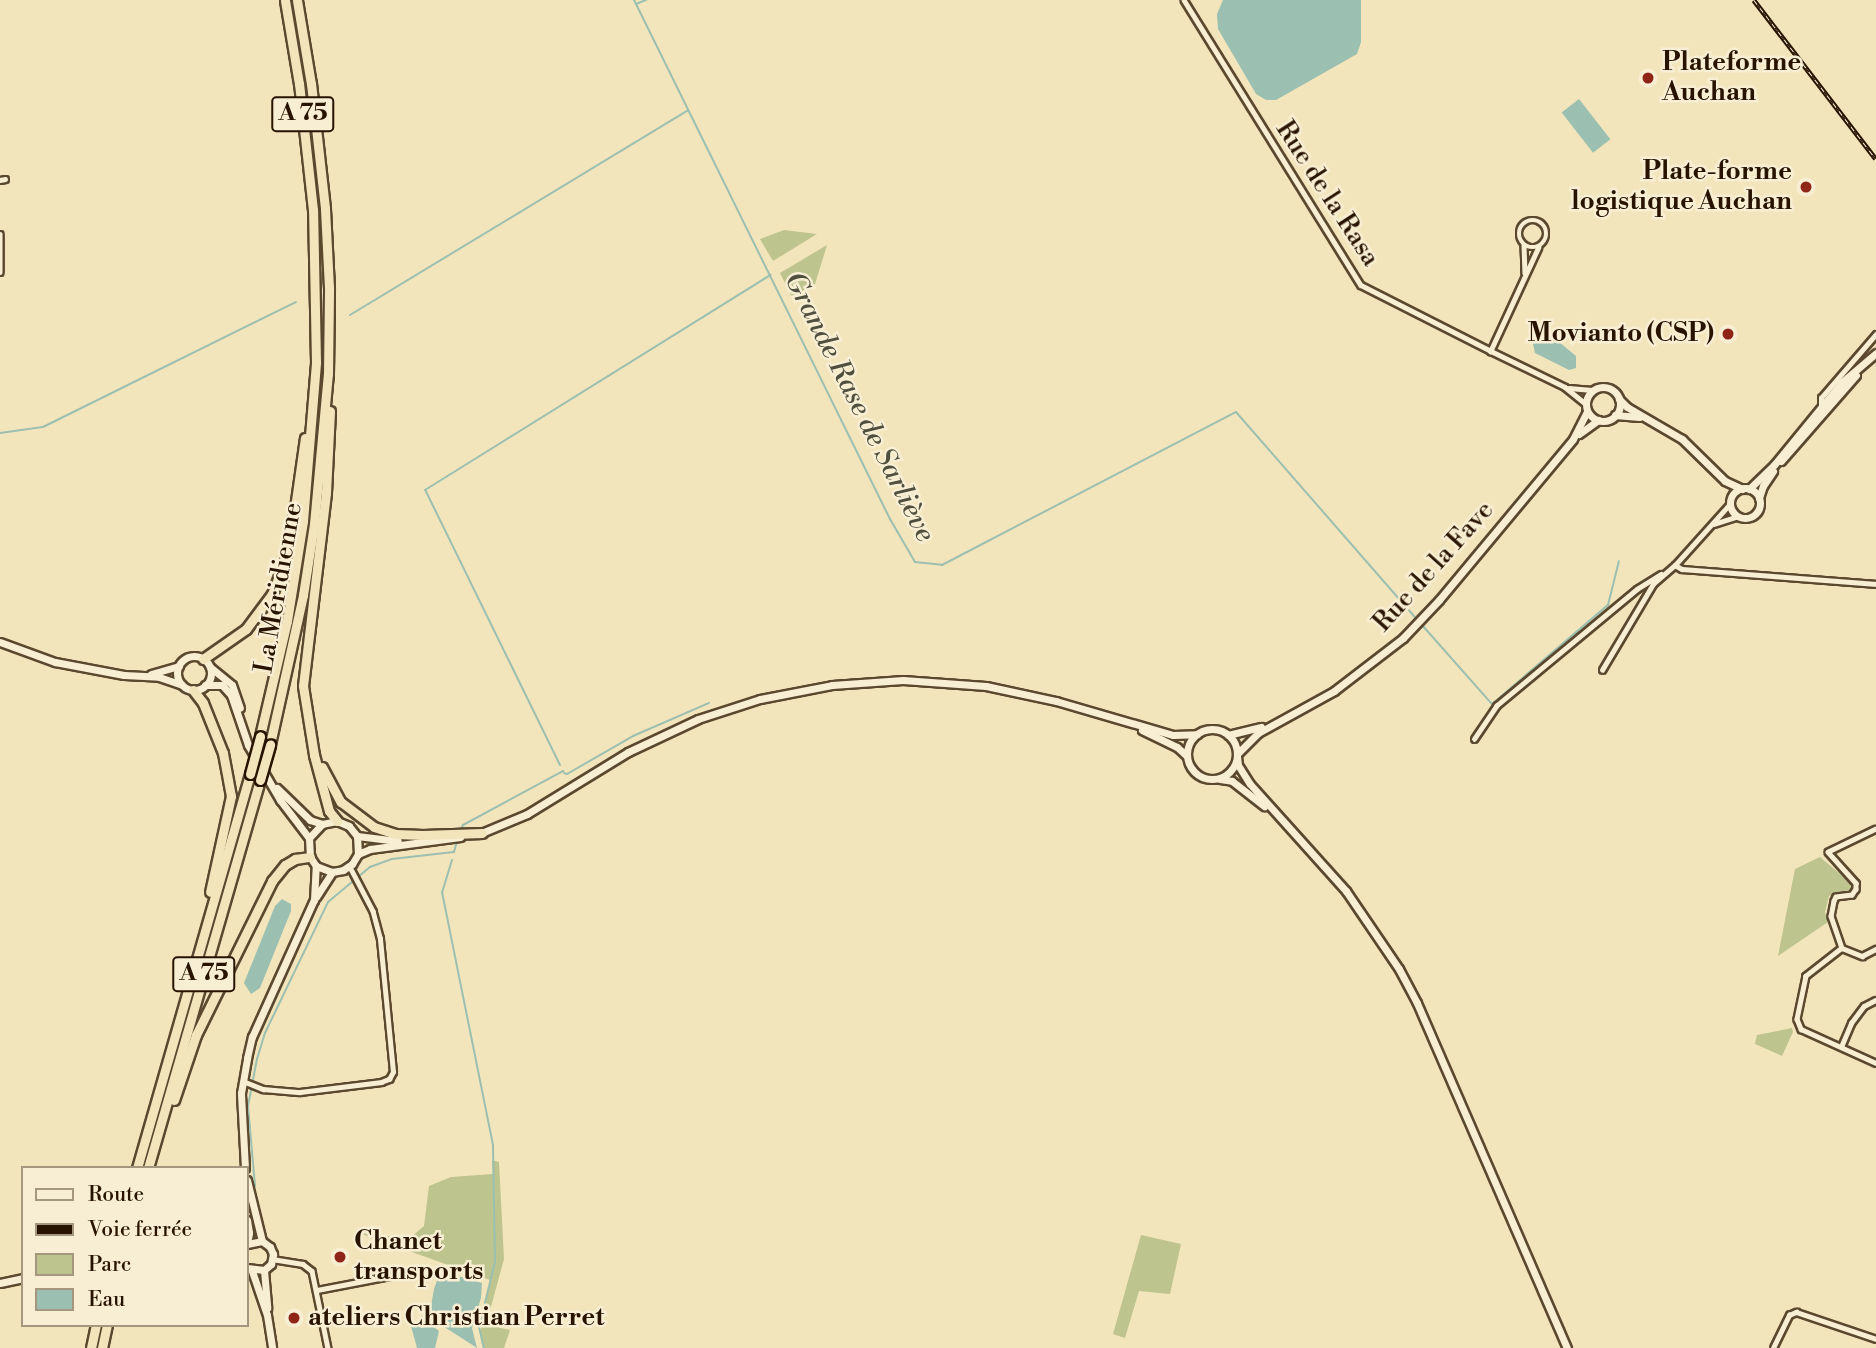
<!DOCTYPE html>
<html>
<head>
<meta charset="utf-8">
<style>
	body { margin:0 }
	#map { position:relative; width:1876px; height:1348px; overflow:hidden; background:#f3e5bb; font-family:"Libre Bodoni",serif }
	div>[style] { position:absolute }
	.green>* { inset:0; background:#bdc48e }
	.water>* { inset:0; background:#9bbfb0; transform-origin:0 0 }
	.stream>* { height:2px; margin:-1px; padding:0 1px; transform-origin:1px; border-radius:1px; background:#9bbfb0 }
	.roads { filter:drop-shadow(2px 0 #5a482f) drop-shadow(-2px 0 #5a482f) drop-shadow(0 2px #5a482f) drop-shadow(0 -2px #5a482f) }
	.street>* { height:4.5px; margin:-2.25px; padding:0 2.25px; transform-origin:2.25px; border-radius:2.25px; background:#f7eed3 }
	.street>.ring { margin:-2.25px; padding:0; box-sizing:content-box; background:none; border:4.5px solid #f7eed3; border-radius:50% }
	.secondary>* { height:7px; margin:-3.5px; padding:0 3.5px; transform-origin:3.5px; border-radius:3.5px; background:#f7eed3 }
	.secondary>.ring { margin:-3.5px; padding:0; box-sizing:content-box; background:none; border:7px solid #f7eed3; border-radius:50% }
	.highway>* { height:9px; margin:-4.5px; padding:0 4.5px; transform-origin:4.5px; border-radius:4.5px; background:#f3e5bb }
	.rail>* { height:4.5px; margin-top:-2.25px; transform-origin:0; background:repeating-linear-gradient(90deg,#f7eed3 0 5px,#271300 0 10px); box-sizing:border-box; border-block:2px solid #271300 }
	.bridges { filter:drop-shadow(2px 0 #271300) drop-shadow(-2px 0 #271300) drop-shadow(0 2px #271300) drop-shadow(0 -2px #271300) }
	.highway-bridge>* { height:9px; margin:-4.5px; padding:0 4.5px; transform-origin:4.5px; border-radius:4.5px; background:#f3e5bb }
	.dots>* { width:19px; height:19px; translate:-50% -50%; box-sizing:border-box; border:4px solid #f7eed3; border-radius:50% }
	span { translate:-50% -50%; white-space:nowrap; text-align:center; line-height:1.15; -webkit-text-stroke:5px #f7eed3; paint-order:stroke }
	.shield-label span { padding:2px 5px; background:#f7eed3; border:2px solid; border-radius:5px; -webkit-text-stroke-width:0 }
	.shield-label { font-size:24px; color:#271300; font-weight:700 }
	.poi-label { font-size:26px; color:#271300; font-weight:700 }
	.left { translate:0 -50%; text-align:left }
	.right { translate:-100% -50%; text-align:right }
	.street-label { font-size:26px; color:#271300 }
	.water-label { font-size:28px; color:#504f3e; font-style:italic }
	.legend { position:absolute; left:21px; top:1166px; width:228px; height:161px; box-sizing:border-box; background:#f7eed3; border:2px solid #a4967f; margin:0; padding:9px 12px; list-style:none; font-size:21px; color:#271300 }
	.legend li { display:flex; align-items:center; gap:14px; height:35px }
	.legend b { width:35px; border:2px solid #a4967f }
</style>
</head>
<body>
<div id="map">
	<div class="green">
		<div style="clip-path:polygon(784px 230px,817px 234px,773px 261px,760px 239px)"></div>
		<div style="clip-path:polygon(827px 245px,815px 284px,792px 297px,780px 273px)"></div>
		<div style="clip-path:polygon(1820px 857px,1850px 882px,1851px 889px,1829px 896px,1825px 912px,1828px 922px,1778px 956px,1795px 869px)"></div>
		<div style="clip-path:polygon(1792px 1028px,1793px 1032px,1782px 1056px,1755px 1044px,1757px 1035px)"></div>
		<div style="clip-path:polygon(492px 1160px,499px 1162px,504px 1259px,486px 1325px,510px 1330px,504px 1348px,484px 1348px,480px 1333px,490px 1280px,359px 1233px,403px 1238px,412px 1236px,424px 1226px,429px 1186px,451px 1177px,493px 1174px)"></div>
		<div style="clip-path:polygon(1141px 1235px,1181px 1244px,1170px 1294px,1139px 1291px,1125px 1338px,1113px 1334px)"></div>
	</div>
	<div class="water">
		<div style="clip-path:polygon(1223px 0,1361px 0,1361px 42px,1357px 54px,1276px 100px,1266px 100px,1256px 94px,1218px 29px,1217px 14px)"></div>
		<div style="left:1579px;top:99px;width:51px;height:22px;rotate:52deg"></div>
		<div style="clip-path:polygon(1547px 332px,1576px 356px,1576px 368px,1569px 370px,1535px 353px,1533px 344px,1540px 333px)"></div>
		<div style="clip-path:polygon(282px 899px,291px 904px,291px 911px,260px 988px,251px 994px,244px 983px,275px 906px)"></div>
		<div style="clip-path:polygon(444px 1272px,482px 1283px,481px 1298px,472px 1328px,477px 1348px,429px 1317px,434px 1289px,439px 1275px)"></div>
		<div style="clip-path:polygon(421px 1322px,428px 1323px,439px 1331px,435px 1348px,417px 1348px,411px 1326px)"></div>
	</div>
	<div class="stream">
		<div style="left:634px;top:0;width:4px;rotate:63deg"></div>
		<div style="left:636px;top:4px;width:11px;rotate:-22deg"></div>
		<div style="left:636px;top:4px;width:574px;rotate:63.75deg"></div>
		<div style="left:890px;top:519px;width:50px;rotate:59.8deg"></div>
		<div style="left:915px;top:562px;width:27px;rotate:6deg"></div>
		<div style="left:942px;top:565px;width:331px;rotate:-27.5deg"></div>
		<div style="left:1236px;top:412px;width:274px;rotate:48.9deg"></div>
		<div style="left:350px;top:315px;width:394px;rotate:-31.2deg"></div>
		<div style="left:0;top:433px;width:43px;rotate:-7.9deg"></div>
		<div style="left:43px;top:427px;width:282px;rotate:-26.3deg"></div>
		<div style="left:1422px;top:625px;width:106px;rotate:48.5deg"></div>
		<div style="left:1492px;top:704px;width:153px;rotate:-40.5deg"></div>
		<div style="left:1608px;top:605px;width:45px;rotate:-76deg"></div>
		<div style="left:560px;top:765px;width:306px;rotate:-116.1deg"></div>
		<div style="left:425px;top:490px;width:407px;rotate:-31.9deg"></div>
		<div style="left:564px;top:773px;width:3px;rotate:18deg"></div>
		<div style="left:567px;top:774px;width:76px;rotate:-29.9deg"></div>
		<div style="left:633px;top:736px;width:83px;rotate:-23.5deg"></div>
		<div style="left:461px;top:829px;width:4px;rotate:-63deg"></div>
		<div style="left:463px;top:825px;width:114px;rotate:-28.4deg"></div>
		<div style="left:452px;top:860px;width:34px;rotate:107deg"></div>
		<div style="left:442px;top:892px;width:259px;rotate:78.6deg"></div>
		<div style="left:493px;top:1146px;width:116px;rotate:89deg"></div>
		<div style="left:495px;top:1262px;width:67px;rotate:103.8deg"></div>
		<div style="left:479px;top:1327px;width:22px;rotate:77deg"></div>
		<div style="left:358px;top:877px;width:16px;rotate:-40deg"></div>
		<div style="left:370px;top:867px;width:23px;rotate:-20deg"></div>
		<div style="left:392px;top:859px;width:62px;rotate:-6.4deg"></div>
		<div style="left:454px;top:852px;width:11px;rotate:-75deg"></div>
		<div style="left:255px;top:1186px;width:80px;rotate:-95deg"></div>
		<div style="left:248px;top:1106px;width:48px;rotate:-79.2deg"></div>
		<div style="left:257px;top:1059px;width:27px;rotate:-73deg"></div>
		<div style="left:265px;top:1033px;width:145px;rotate:-64.3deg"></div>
		<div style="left:328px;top:902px;width:34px;rotate:-40deg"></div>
	</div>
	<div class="roads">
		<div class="street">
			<div style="left:1184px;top:0;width:335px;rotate:58.2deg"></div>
			<div style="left:1361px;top:285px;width:146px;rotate:26.9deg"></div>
			<div style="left:0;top:180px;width:5px;rotate:-11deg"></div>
			<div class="ring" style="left:1519px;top:220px;width:23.5px;height:23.5px"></div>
			<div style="left:0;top:234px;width:38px;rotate:90deg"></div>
			<div style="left:1524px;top:245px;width:28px;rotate:88deg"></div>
			<div style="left:1539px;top:247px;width:115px;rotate:114.8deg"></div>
			<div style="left:1491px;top:351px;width:82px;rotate:25.9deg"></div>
			<div style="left:1565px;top:387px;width:27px;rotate:39deg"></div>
			<div style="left:1569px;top:388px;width:23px;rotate:5deg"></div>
			<div style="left:1821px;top:408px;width:10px;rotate:-90deg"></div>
			<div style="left:1821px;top:398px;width:84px;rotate:-49.3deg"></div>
			<div style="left:1714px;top:524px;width:25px;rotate:-18deg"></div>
			<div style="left:1675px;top:565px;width:8px;rotate:30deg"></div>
			<div style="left:1682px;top:569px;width:195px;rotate:4.4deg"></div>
			<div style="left:1602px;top:670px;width:100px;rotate:-59.3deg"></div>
			<div style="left:1653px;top:584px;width:29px;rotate:-41deg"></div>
			<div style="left:1675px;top:565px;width:82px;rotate:-48deg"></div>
			<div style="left:1474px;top:739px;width:40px;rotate:-56deg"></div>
			<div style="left:1496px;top:706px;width:183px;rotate:-39.7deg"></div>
			<div style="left:1637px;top:589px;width:28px;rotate:-32deg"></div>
			<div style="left:1876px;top:829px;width:53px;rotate:154.4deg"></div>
			<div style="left:1828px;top:852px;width:42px;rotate:47.9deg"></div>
			<div style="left:1856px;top:883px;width:6px;rotate:90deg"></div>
			<div style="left:1856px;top:889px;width:7px;rotate:124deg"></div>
			<div style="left:1852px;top:895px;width:16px;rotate:173deg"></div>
			<div style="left:1836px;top:897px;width:4px;rotate:117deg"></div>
			<div style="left:1834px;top:901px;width:15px;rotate:101deg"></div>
			<div style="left:1831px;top:916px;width:34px;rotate:71deg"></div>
			<div style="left:1842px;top:948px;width:46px;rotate:142.1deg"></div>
			<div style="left:1806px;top:976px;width:44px;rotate:101.8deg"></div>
			<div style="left:1797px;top:1019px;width:11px;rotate:68deg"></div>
			<div style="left:1801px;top:1029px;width:82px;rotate:24.4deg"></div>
			<div style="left:1842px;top:948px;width:22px;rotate:22deg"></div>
			<div style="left:1862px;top:956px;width:16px;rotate:-27deg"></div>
			<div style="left:1841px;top:1047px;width:26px;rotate:-67deg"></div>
			<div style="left:1851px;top:1023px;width:21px;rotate:-53deg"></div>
			<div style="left:1864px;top:1006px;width:13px;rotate:-27deg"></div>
			<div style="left:243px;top:1081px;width:22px;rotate:22deg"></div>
			<div style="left:263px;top:1089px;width:37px;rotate:5deg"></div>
			<div style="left:300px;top:1092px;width:82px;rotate:-7deg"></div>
			<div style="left:381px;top:1082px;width:9px;rotate:-21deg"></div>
			<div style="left:389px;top:1079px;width:8px;rotate:-60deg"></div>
			<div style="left:393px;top:1072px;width:134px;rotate:-95.6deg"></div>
			<div style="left:380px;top:939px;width:28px;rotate:-105deg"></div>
			<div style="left:373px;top:912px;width:52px;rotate:-117.6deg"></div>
			<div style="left:272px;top:1259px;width:31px;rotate:9deg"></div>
			<div style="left:303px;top:1264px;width:11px;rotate:38deg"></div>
			<div style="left:312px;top:1271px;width:79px;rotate:78.3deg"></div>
			<div style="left:317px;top:1290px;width:79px;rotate:-10.9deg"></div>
			<div style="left:1773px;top:1348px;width:37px;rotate:-64deg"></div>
			<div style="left:1789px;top:1315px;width:8px;rotate:-23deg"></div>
			<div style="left:1796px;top:1312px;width:84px;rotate:18.6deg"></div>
		</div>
		<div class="secondary">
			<div class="ring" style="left:1586px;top:387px;width:27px;height:27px"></div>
			<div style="left:1619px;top:399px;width:11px;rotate:45deg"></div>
			<div style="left:1627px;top:407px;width:64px;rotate:30.2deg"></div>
			<div style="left:1682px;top:439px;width:60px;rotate:44.3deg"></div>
			<div style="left:1725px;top:481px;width:19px;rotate:25deg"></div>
			<div style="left:1615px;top:415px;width:24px;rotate:5deg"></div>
			<div style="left:1579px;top:434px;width:24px;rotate:-36deg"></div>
			<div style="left:1781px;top:461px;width:114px;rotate:-48.9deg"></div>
			<div class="ring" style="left:1730px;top:488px;width:23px;height:23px"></div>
			<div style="left:1749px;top:489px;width:35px;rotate:-44deg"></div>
			<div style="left:1774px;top:465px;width:106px;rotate:-50.7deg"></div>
			<div style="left:1841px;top:383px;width:46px;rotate:-40.6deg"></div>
			<div style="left:1759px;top:498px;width:13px;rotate:-72deg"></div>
			<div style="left:1763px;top:486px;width:18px;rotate:-56deg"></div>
			<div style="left:0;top:642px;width:59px;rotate:20deg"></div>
			<div style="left:55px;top:662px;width:70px;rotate:10.7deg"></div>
			<div style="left:124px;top:675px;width:35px;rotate:3deg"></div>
			<div style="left:159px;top:677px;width:24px;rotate:19deg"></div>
			<div class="ring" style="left:177px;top:656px;width:27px;height:27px"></div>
			<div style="left:210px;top:667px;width:28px;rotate:39deg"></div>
			<div style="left:232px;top:685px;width:24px;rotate:71deg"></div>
			<div style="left:151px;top:674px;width:29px;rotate:-16deg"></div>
			<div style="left:205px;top:685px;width:17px"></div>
			<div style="left:222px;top:685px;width:13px;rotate:48deg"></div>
			<div style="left:231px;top:695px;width:53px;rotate:71.2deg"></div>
			<div style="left:248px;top:745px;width:64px;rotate:59.8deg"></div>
			<div style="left:280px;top:800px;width:48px;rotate:52.7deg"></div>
			<div style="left:309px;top:838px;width:19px;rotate:87deg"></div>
			<div style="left:310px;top:857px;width:11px;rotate:56deg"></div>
			<div style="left:316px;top:866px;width:17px;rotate:21deg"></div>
			<div style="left:332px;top:872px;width:11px;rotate:-10deg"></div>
			<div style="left:343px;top:870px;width:11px;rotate:-34deg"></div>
			<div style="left:352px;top:864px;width:12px;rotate:-59deg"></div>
			<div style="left:358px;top:854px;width:18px;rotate:-93deg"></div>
			<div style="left:357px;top:836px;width:13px;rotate:-129deg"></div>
			<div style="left:349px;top:826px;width:13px;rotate:-157deg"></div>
			<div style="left:337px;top:821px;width:15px;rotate:169deg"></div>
			<div style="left:322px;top:824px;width:19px;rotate:133deg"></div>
			<div class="ring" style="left:1187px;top:729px;width:43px;height:43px"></div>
			<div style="left:1142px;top:730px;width:39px;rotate:26deg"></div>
			<div style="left:1177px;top:747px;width:12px;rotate:42deg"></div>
			<div style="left:1228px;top:735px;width:34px;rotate:-14deg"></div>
			<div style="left:1237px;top:754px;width:30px;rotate:-45deg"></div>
			<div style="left:1258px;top:733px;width:87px;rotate:-28.9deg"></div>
			<div style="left:1334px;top:691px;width:87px;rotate:-37.5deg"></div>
			<div style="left:1403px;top:638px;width:52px;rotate:-46.5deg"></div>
			<div style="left:1439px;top:600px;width:209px;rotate:-50.2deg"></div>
			<div style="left:1573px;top:439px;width:31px;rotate:-63deg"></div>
			<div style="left:1237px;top:756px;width:9px;rotate:84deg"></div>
			<div style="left:1238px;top:765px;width:22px;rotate:58deg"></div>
			<div style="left:1250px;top:784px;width:144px;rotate:48.1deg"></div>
			<div style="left:1346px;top:891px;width:94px;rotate:55.8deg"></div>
			<div style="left:1399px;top:969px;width:38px;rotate:62deg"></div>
			<div style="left:1417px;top:1003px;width:376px;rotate:66.5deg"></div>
			<div style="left:1220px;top:779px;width:12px;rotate:9deg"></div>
			<div style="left:1232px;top:781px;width:41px;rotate:38deg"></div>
			<div style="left:277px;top:788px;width:46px;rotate:44.1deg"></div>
			<div style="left:310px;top:820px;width:13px;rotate:18deg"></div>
			<div style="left:479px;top:834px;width:52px;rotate:-22.6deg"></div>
			<div style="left:527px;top:814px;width:119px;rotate:-31.5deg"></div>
			<div style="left:628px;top:752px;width:77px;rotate:-25.2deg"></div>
			<div style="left:698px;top:719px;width:65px;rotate:-17.9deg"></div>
			<div style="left:760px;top:699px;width:73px;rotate:-11deg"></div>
			<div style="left:832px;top:685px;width:71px;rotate:-4deg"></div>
			<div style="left:903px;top:680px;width:83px;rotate:4.1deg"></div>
			<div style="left:986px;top:686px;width:72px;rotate:12.1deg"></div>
			<div style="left:1056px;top:701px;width:122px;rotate:16.2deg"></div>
			<div style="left:1173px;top:735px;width:24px;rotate:-2deg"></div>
			<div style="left:357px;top:836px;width:41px;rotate:7deg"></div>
			<div style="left:358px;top:854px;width:13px;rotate:-23deg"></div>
			<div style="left:370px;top:849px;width:91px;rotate:-7.6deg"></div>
			<div style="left:316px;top:897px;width:30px;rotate:-57deg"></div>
			<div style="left:245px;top:1168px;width:75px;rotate:-93.1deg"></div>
			<div style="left:241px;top:1093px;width:36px;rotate:-80deg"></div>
			<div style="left:247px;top:1058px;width:22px;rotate:-77deg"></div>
			<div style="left:252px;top:1037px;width:150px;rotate:-65.7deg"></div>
			<div style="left:314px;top:900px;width:34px;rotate:-87deg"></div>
			<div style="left:247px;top:1180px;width:63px;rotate:76.2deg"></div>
			<div style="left:247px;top:1220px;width:13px;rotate:81deg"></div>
			<div style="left:249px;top:1233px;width:10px;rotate:101deg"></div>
			<div style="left:247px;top:1244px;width:15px;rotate:-11deg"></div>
			<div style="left:262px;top:1241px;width:10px;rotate:37deg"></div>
			<div style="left:270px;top:1247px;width:8px;rotate:67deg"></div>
			<div style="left:273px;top:1254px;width:10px;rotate:101deg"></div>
			<div style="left:271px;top:1264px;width:9px;rotate:139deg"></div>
			<div style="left:264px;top:1270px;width:17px;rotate:-173deg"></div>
			<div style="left:264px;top:1270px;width:38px;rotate:85deg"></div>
			<div style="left:252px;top:1271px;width:46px;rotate:71.2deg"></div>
			<div style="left:267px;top:1315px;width:33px;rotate:81deg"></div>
			<div style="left:0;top:1283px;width:24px;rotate:-12deg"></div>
		</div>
		<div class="highway">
			<div style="left:330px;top:411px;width:82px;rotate:92.8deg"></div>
			<div style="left:326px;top:493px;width:194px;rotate:96.8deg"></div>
			<div style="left:303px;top:686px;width:70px;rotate:80.9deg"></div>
			<div style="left:314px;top:755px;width:58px;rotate:75deg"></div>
			<div style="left:329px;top:811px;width:13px;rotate:51deg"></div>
			<div style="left:203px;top:659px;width:52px;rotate:-34.9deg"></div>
			<div style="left:246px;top:629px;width:44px;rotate:-53.4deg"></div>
			<div style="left:272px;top:594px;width:47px;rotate:-68.9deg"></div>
			<div style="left:289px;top:550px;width:113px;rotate:-81.9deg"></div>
			<div style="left:193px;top:690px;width:16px;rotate:52deg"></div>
			<div style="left:203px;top:703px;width:54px;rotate:68.2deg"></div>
			<div style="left:223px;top:753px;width:44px;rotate:79.5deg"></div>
			<div style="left:231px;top:796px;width:98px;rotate:102.3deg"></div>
			<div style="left:260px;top:736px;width:118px;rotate:-76.8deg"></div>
			<div style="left:287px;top:621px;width:101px;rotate:-80.9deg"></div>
			<div style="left:303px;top:521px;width:160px;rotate:-85.3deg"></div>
			<div style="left:316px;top:362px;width:152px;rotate:-91.1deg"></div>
			<div style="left:313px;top:210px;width:127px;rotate:-96.3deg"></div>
			<div style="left:299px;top:84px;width:85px;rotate:-99.5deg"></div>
			<div style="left:270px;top:744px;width:153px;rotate:-77.5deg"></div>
			<div style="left:303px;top:595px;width:72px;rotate:-81.2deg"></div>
			<div style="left:314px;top:524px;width:151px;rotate:-84.7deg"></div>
			<div style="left:328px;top:374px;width:86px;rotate:-89.3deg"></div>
			<div style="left:329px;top:288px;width:80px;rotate:-92.9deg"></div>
			<div style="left:325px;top:208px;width:125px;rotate:-96.4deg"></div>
			<div style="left:311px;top:84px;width:85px;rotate:-99.5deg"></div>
			<div style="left:322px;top:767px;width:40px;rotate:62deg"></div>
			<div style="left:341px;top:802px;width:41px;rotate:37.1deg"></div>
			<div style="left:374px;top:827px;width:22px;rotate:18deg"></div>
			<div style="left:395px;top:834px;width:28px;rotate:2deg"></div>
			<div style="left:423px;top:835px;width:59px;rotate:-1.9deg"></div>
			<div style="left:174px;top:1100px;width:69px;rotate:-71.3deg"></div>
			<div style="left:196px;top:1035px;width:172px;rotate:-63.7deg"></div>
			<div style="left:272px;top:881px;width:21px;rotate:-51deg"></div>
			<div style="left:285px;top:865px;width:12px;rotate:-31deg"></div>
			<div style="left:295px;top:859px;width:15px;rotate:-8deg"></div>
			<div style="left:137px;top:1168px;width:410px;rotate:-74deg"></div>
			<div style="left:148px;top:1168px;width:404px;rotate:-73.9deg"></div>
			<div style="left:91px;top:1348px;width:24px;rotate:-78deg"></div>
			<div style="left:102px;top:1348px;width:24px;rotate:-78deg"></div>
		</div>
	</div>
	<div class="rail">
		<div style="left:1754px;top:0;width:200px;rotate:52.5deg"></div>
	</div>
	<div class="bridges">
		<div class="highway-bridge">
			<div style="left:250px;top:774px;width:39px;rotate:-75deg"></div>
			<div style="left:260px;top:780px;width:37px;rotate:-74deg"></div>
		</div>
	</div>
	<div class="dots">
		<div style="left:1648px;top:78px;background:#8f2418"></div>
		<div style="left:1806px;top:187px;background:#8f2418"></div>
		<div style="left:1728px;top:334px;background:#8f2418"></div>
		<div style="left:340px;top:1257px;background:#8f2418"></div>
		<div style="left:294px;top:1318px;background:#8f2418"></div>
	</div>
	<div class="shield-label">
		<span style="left:303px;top:114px">A 75</span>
		<span style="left:204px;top:974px">A 75</span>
	</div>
	<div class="poi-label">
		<span class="left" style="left:1662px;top:78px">Plateforme<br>Auchan</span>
		<span class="right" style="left:1792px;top:187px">Plate-forme<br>logistique Auchan</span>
		<span class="right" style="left:1714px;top:334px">Movianto (CSP)</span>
		<span class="left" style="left:354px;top:1257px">Chanet<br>transports</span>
		<span class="left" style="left:308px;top:1318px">ateliers Christian Perret</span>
	</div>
	<div class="street-label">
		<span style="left:1327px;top:194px;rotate:57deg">Rue de la Rasa</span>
		<span style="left:1434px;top:567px;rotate:-48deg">Rue de la Fave</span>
		<span style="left:279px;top:588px;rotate:-80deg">La Méridienne</span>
	</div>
	<div class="water-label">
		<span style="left:859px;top:407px;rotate:63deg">Grande Rase de Sarliève</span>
	</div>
	<ul class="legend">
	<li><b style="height:9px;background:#f7eed3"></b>Route</li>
	<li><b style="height:9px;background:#271300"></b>Voie ferrée</li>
	<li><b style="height:19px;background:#bdc48e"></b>Parc</li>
	<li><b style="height:19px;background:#9bbfb0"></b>Eau</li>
	</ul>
</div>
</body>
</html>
